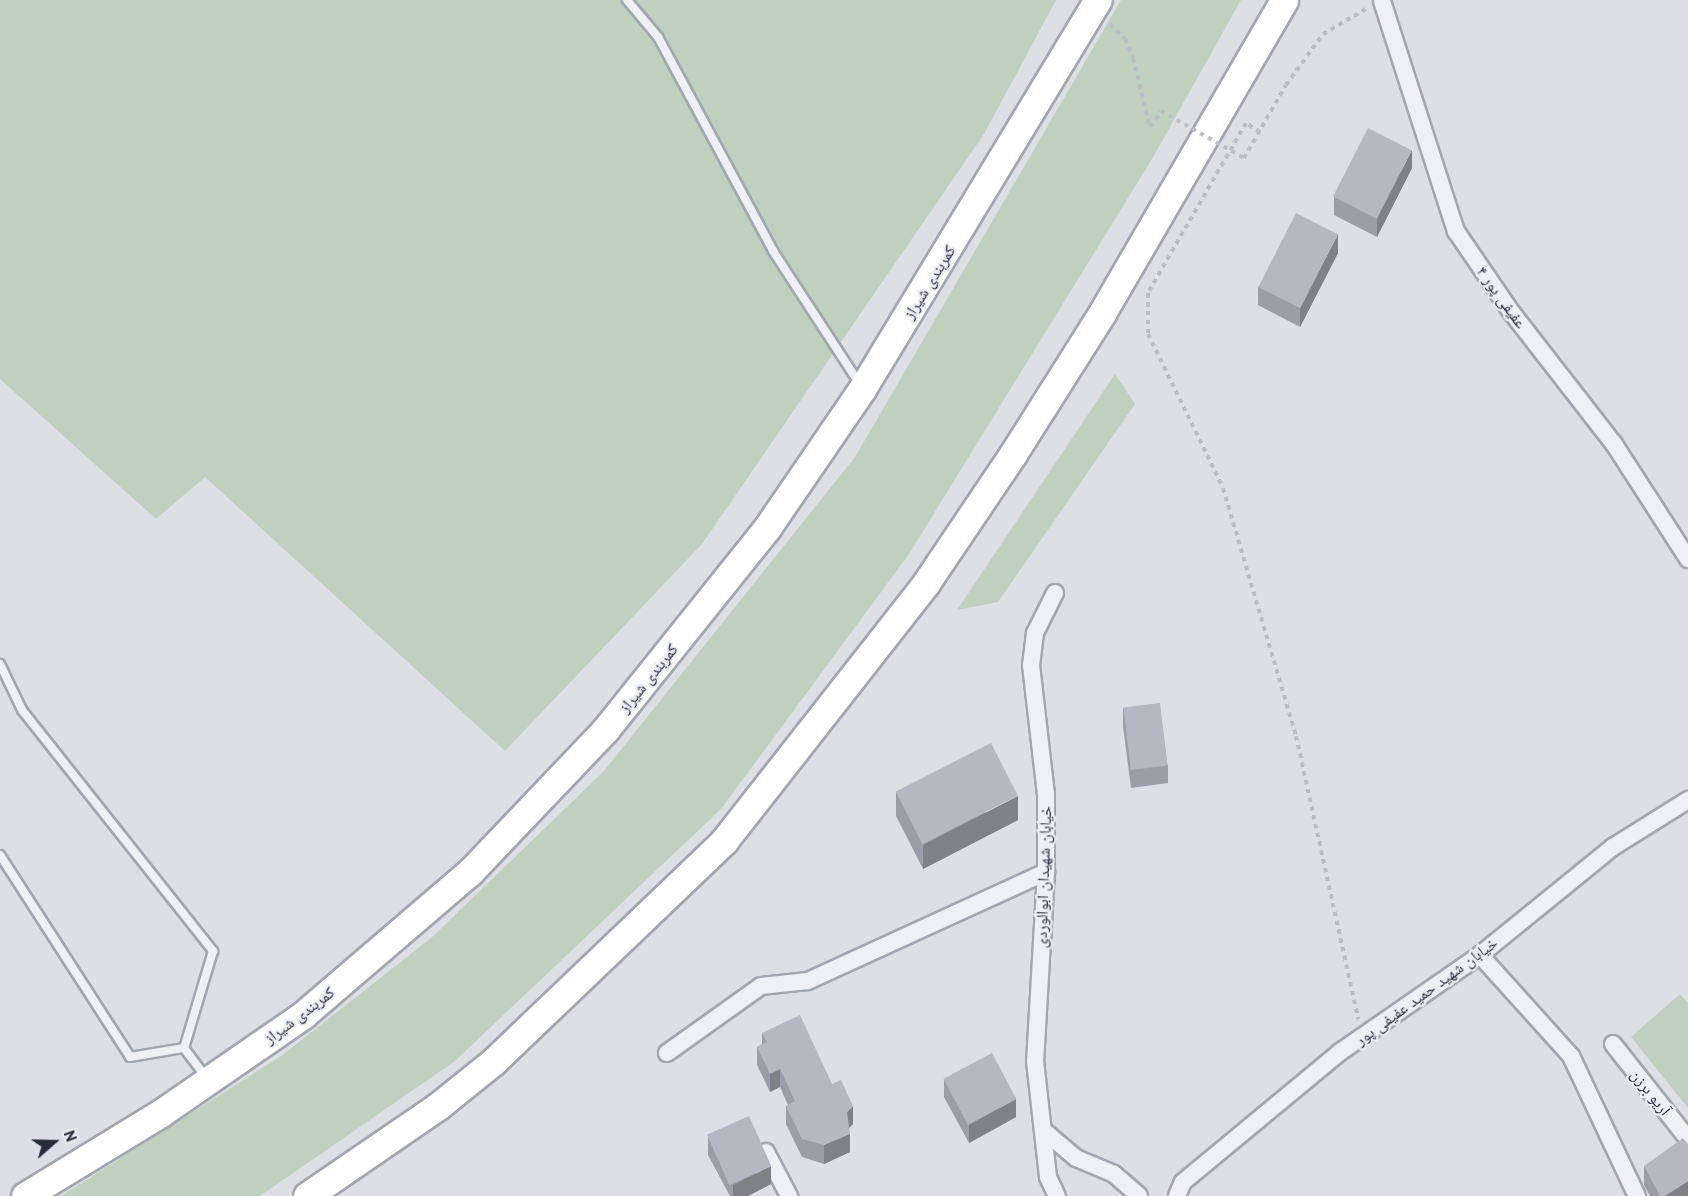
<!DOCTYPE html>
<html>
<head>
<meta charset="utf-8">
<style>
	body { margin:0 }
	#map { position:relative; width:1688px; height:1196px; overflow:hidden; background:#dcdfe6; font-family:"PT Sans","Noto Naskh Arabic",sans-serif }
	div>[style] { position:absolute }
	.green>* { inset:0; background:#c0d0be }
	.path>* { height:4px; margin-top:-2px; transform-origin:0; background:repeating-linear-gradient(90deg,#bbbdc5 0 4.5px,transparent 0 9px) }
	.roads { filter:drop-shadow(2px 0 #a2a6b0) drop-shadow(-2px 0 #a2a6b0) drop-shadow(0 2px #a2a6b0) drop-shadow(0 -2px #a2a6b0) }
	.service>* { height:8px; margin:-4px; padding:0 4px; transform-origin:4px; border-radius:4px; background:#eff0f5 }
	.minor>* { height:16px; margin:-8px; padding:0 8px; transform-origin:8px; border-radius:8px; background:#eff0f5 }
	.trunk>* { height:27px; margin:-13.5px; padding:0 13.5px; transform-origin:13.5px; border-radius:13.5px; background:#fff }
	.path-bridge>* { height:4px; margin-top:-2px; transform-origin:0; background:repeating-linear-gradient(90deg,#bbbdc5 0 4.5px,transparent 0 9px) }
	.wall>* { inset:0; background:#9b9ea8 }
	.shaded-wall>* { inset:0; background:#7e8188 }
	.building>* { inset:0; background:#b4b8c3; transform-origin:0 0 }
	span { translate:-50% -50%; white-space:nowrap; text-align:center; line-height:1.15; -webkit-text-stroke:4.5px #eceef4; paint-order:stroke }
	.street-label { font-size:16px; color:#272c3c }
	.north { position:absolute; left:24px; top:1112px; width:60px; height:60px; -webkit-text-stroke:4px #eceef4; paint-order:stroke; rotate:70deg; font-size:16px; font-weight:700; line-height:24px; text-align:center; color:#272c3c }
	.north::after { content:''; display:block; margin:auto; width:21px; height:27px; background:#272c3c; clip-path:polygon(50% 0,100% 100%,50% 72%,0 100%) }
</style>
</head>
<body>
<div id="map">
	<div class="green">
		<div style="clip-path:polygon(0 0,1056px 0,984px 134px,702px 544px,505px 751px,205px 477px,156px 519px,0 379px)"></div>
		<div style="clip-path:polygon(1121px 0,1241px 0,1152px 159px,909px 554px,721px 809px,455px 1061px,260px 1196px,61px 1196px,281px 1056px,431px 938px,604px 771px,855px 457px)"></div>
		<div style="clip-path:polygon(1115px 374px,1135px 404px,998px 602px,957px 610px)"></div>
		<div style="clip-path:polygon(1680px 994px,1688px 1003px,1688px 1108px,1631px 1037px)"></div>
	</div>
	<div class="path">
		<div style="left:1110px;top:24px;width:21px;rotate:45deg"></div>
		<div style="left:1125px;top:39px;width:21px;rotate:67deg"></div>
		<div style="left:1133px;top:58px;width:72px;rotate:76.3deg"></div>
		<div style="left:1150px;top:127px;width:19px;rotate:-55deg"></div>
		<div style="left:1260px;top:132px;width:17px;rotate:-147deg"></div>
		<div style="left:1246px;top:123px;width:196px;rotate:120deg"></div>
		<div style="left:1148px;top:293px;width:41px;rotate:90deg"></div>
		<div style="left:1148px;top:334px;width:171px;rotate:64deg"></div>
		<div style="left:1223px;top:488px;width:259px;rotate:73.6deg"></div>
		<div style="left:1296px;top:736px;width:290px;rotate:77.6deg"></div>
		<div style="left:1244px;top:158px;width:84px;rotate:-60.1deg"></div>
		<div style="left:1286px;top:85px;width:63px;rotate:-54deg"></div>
		<div style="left:1323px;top:34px;width:50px;rotate:-30.2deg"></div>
	</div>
	<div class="roads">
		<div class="service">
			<div style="left:627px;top:0;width:48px;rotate:50deg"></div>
			<div style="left:658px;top:37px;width:243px;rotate:61.7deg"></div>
			<div style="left:773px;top:251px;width:158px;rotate:56.9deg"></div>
			<div style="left:0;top:664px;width:51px;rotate:64.4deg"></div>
			<div style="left:22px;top:710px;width:308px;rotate:51.6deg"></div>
			<div style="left:213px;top:951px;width:101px;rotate:106.6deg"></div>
			<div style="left:0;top:855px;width:240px;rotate:57.2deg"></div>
			<div style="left:130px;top:1057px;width:55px;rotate:-9.5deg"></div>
			<div style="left:184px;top:1048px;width:38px;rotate:53deg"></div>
		</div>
		<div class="minor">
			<div style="left:1382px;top:1px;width:242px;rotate:72.2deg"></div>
			<div style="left:1456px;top:231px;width:99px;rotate:55.7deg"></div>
			<div style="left:1512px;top:313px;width:166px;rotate:52.1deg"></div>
			<div style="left:1614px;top:444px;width:137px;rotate:57.2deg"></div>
			<div style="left:1055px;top:593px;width:45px;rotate:116.6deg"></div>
			<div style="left:1035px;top:633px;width:32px;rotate:97deg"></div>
			<div style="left:1031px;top:665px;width:130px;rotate:83.4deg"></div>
			<div style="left:1046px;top:794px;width:78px;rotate:90deg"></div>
			<div style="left:1046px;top:872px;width:189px;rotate:93.3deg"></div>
			<div style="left:1035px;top:1061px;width:117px;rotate:83.6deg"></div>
			<div style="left:1048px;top:1177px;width:21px;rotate:65deg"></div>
			<div style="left:1480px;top:955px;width:136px;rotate:48deg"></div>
			<div style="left:1571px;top:1056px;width:155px;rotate:64.8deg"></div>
			<div style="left:1613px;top:1044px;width:121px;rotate:51.7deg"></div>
			<div style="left:667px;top:1053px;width:115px;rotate:-35.5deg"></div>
			<div style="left:761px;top:986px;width:47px;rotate:-6.1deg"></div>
			<div style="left:808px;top:981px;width:262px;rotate:-24.6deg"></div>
			<div style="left:1043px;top:1130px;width:43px;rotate:40.3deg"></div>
			<div style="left:1076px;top:1158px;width:41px;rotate:22.8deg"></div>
			<div style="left:1114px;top:1174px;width:33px;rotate:41deg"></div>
			<div style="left:766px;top:1152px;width:50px;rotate:62.4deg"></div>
			<div style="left:1177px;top:1196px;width:15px;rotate:-67deg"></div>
			<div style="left:1183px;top:1182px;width:204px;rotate:-39.6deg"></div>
			<div style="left:1340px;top:1052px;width:170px;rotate:-34.7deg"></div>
			<div style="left:1480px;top:955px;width:171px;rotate:-39.1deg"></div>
			<div style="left:1613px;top:847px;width:89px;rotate:-32.1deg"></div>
		</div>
		<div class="trunk">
			<div style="left:25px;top:1196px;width:159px;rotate:-31.4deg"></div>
			<div style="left:161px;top:1113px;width:173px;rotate:-34.6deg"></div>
			<div style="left:303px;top:1015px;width:220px;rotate:-40.6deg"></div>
			<div style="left:470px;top:872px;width:197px;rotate:-46.4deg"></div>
			<div style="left:606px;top:729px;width:258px;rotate:-51.3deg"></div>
			<div style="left:767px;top:528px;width:168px;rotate:-55.6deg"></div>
			<div style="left:862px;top:389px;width:455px;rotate:-58.8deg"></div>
			<div style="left:307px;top:1196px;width:158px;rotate:-34.4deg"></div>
			<div style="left:437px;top:1107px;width:73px;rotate:-38.9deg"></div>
			<div style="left:494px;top:1061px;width:318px;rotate:-43.7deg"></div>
			<div style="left:724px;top:841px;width:328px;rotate:-51.9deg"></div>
			<div style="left:926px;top:583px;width:156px;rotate:-56deg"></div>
			<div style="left:1013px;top:454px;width:167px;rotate:-57.7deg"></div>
			<div style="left:1102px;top:313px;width:362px;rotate:-59.8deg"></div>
		</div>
	</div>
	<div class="path-bridge">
		<div style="left:1161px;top:111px;width:95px;rotate:29.5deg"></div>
	</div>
	<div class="wall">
		<div style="clip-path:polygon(1412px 168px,1377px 237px,1334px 215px,1334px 197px)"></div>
		<div style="clip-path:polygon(1338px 253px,1300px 327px,1258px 305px,1258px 287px)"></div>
		<div style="clip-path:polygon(1123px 708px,1168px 765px,1168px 783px,1131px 788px,1123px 726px)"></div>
		<div style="clip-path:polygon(896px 792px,1018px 820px,923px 869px,896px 816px)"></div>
		<div style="clip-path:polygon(762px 1033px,832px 1084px,853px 1124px,849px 1128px,850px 1152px,824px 1164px,802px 1157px,786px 1124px,786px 1106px,788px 1105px,780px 1087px,770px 1092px,757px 1065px,757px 1047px,762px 1044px)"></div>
		<div style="clip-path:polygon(944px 1079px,1016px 1117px,969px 1143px,944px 1097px)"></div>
		<div style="clip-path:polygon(708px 1137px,771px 1184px,748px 1196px,730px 1196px,708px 1155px)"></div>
		<div style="clip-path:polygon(1644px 1166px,1688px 1196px,1650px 1196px,1644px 1185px)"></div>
	</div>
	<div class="shaded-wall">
		<div style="clip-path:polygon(1412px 150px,1412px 168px,1377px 237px,1377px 219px)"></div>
		<div style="clip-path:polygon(1338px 234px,1338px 253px,1300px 327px,1300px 309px)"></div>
		<div style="clip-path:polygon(1018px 796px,1018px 820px,923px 869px,923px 845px)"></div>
		<div style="clip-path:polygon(780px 1069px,780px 1087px,770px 1092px,770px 1074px)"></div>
		<div style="clip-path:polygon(1016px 1099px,1016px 1117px,969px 1143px,969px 1125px)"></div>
		<div style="clip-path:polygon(853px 1106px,853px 1124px,847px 1130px,847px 1112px)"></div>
		<div style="clip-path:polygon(850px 1134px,850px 1152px,824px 1164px,824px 1145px)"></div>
		<div style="clip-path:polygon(771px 1166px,771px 1184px,748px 1196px,733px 1196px,733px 1185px)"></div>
		<div style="clip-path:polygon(1688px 1181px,1688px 1196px,1665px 1196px)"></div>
	</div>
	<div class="building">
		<div style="left:1368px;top:128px;width:49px;height:77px;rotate:27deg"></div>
		<div style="left:1296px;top:213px;width:47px;height:83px;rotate:27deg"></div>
		<div style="left:1160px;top:703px;width:63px;height:37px;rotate:83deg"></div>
		<div style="left:991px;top:743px;width:59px;height:107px;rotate:63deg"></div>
		<div style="clip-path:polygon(800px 1015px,832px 1084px,841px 1080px,853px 1106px,847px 1112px,850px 1134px,824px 1145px,802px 1139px,786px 1106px,795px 1101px,780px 1069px,770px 1074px,757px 1047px,767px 1042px,762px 1033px)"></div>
		<div style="left:992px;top:1053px;width:52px;height:55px;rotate:62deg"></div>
		<div style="left:749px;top:1116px;width:55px;height:46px;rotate:66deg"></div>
		<div style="clip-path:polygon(1683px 1138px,1688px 1144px,1688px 1181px,1665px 1196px,1660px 1196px,1644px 1166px)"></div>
	</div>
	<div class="street-label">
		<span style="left:929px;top:282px;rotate:-58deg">کمربندی شیراز</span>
		<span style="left:1502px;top:297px;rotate:54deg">عفیفی پور ۴</span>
		<span style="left:648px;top:678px;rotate:-51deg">کمربندی شیراز</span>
		<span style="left:1043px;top:877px;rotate:-88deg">خیابان شهیدان ابوالوردی</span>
		<span style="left:1426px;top:991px;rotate:-36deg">خیابان شهید حمید عفیفی پور</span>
		<span style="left:299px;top:1015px;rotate:-37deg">کمربندی شیراز</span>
		<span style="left:1651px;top:1092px;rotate:52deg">آریو برزن</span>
	</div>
	<div class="north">N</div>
</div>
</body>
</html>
